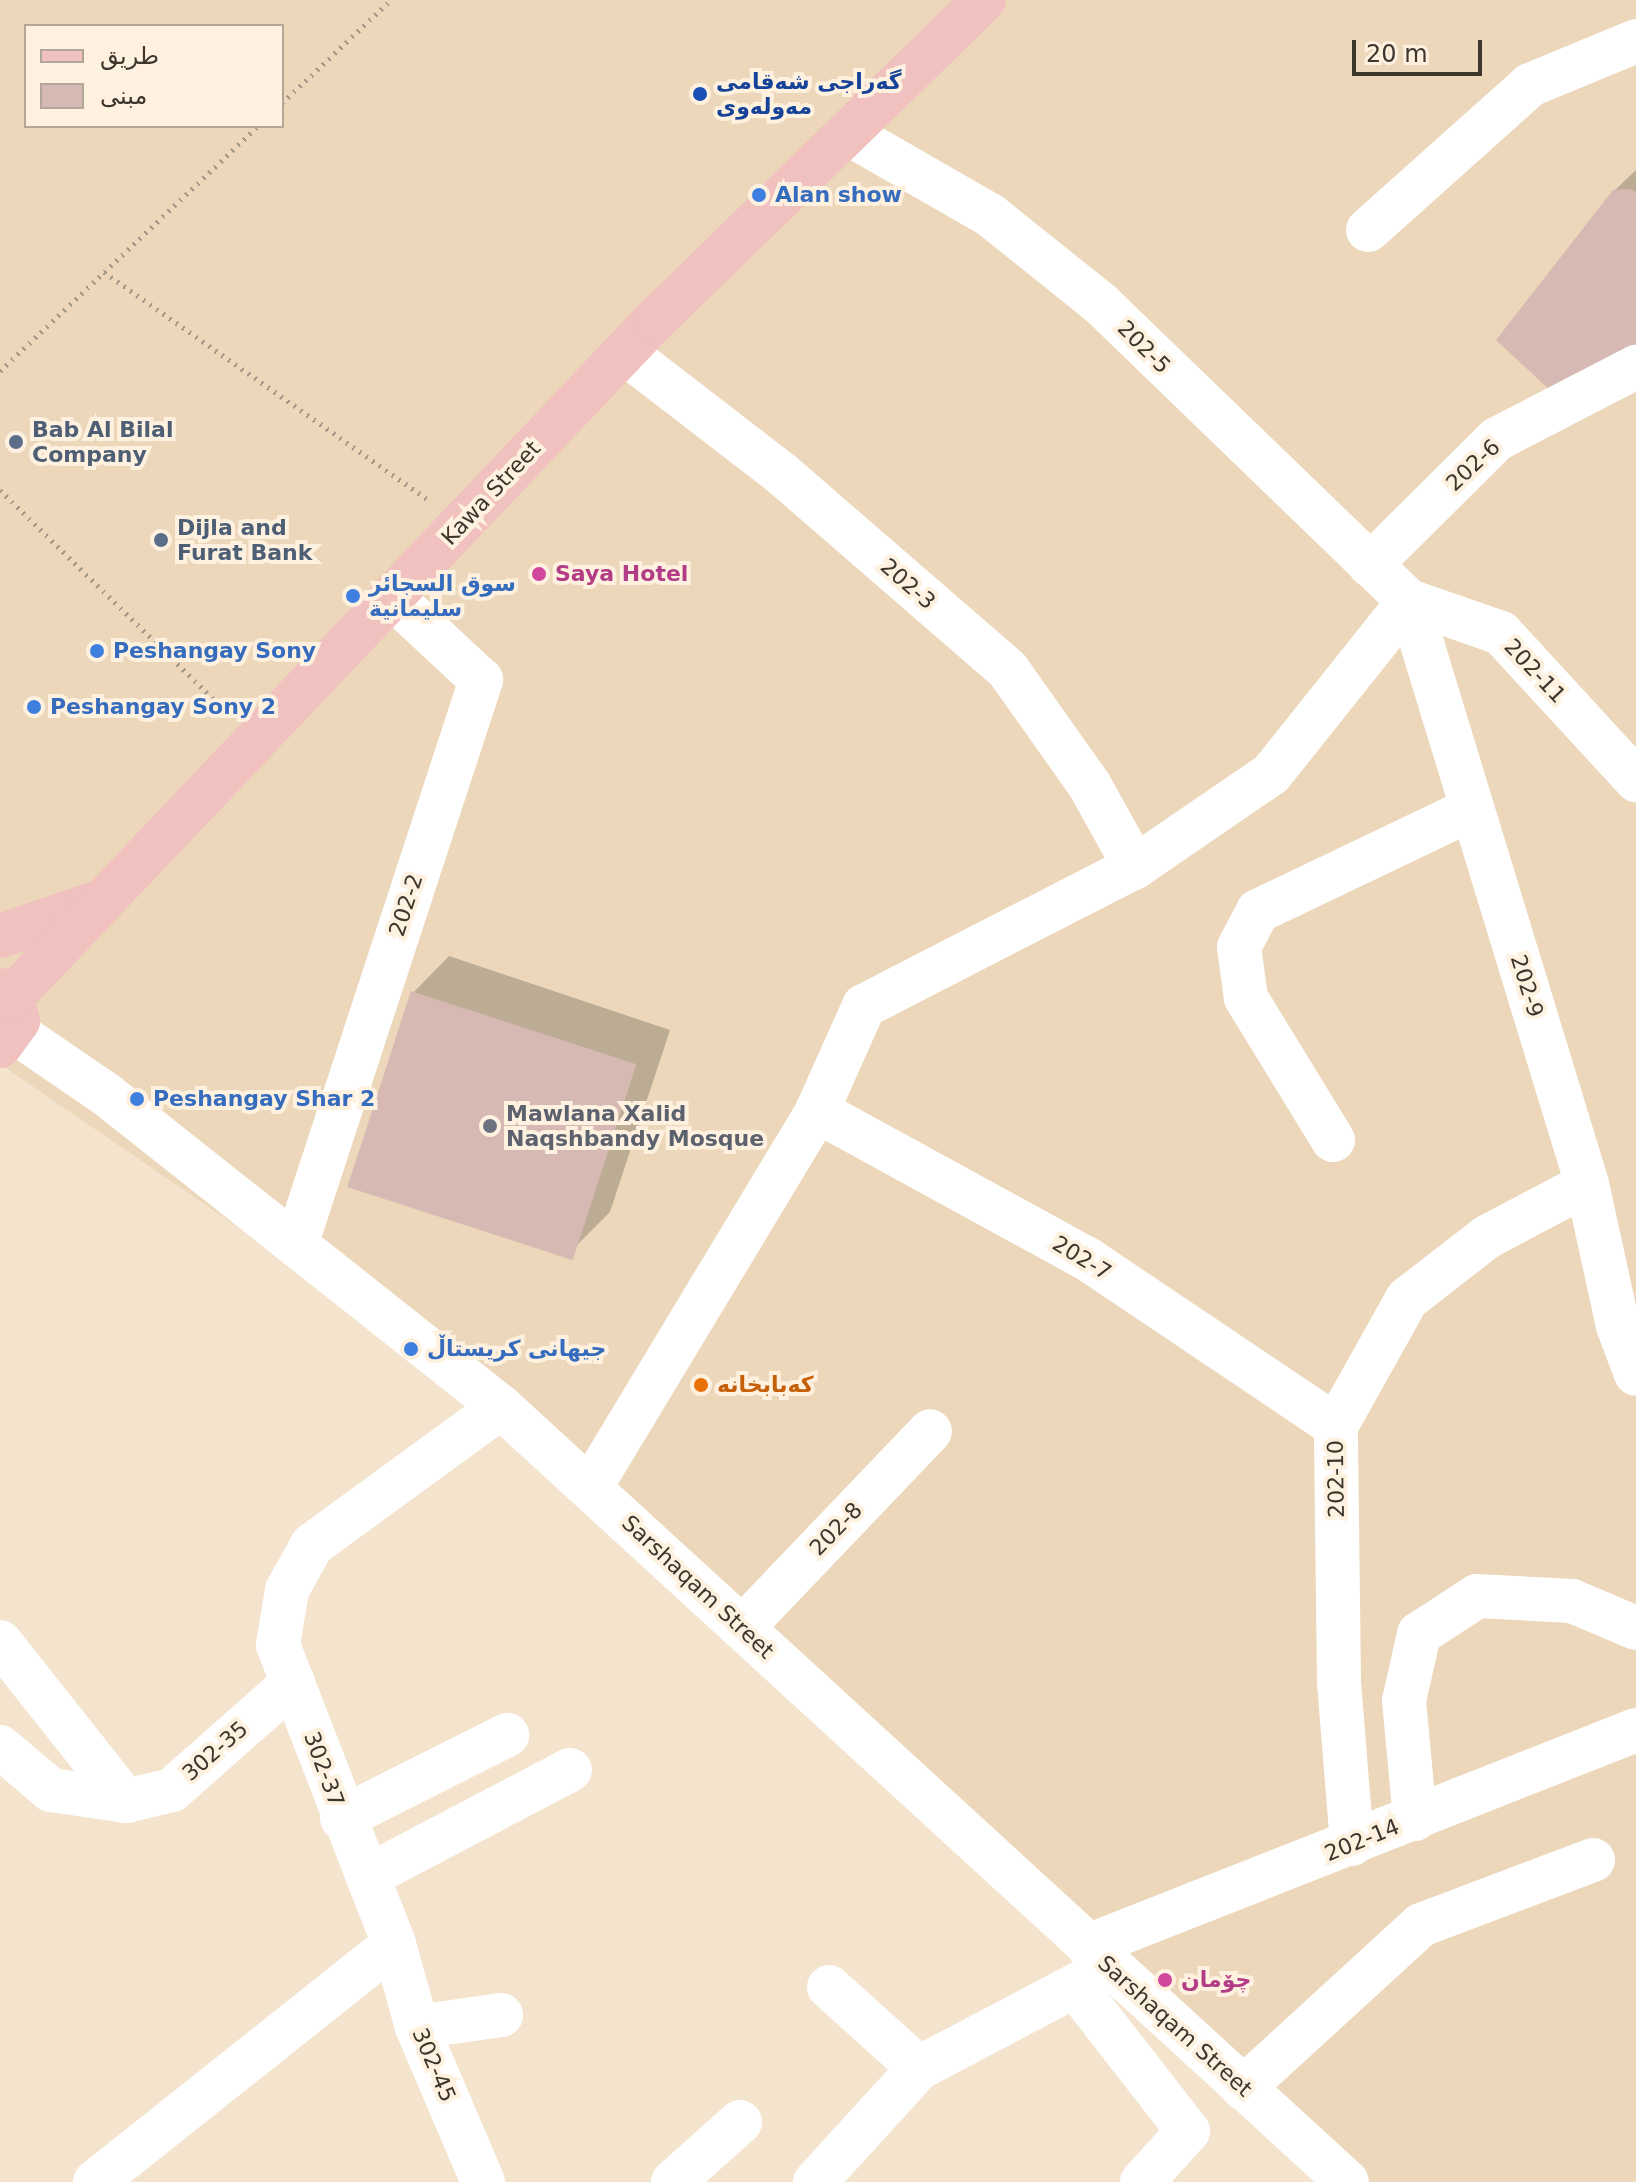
<!DOCTYPE html>
<html>
<head>
<meta charset="utf-8">
<style>
	body { margin:0 }
	#map { position:relative; width:1636px; height:2182px; overflow:hidden; background:#f4e3cd; font-family:"DejaVu Sans",Vazirmatn,sans-serif }
	div>[style] { position:absolute }
	.built>* { inset:0; background:#ecd7ba }
	.shadow>* { inset:0; background:#0003 }
	.building>* { inset:0; background:#d6b9b2; transform-origin:0 0 }
	.path>* { height:5px; margin-top:-2.5px; transform-origin:0; background:repeating-linear-gradient(90deg,#a59888 0 2px,transparent 0 8px) }
	.minor>* { height:44px; margin:-22px; padding:0 22px; transform-origin:22px; border-radius:22px; background:#fff }
	.major>* { height:44px; margin:-22px; padding:0 22px; transform-origin:22px; border-radius:22px; background:#f0c1be }
	.dots>* { width:22px; height:22px; translate:-50% -50%; box-sizing:border-box; border:4px solid #fff1df; border-radius:50% }
	span { translate:-50% -50%; white-space:nowrap; text-align:center; line-height:1.15; -webkit-text-stroke:8px #fff1df; paint-order:stroke }
	.transit-label { font-size:22px; color:#164399; font-weight:700 }
	.left { translate:0 -50%; text-align:left }
	.shop-label { font-size:22px; color:#366cbe; font-weight:700 }
	.street-label { font-size:22px; color:#3c362d }
	.service-label { font-size:22px; color:#4e5e75; font-weight:700 }
	.hotel-label { font-size:22px; color:#b23c85; font-weight:700 }
	.worship-label { font-size:22px; color:#5b616d; font-weight:700 }
	.food-label { font-size:22px; color:#c56008; font-weight:700 }
	.legend { position:absolute; left:24px; top:24px; width:260px; height:104px; box-sizing:border-box; background:#fff1df; border:2px solid #b1a698; margin:0; padding:10px 14px; list-style:none; font-size:24px; color:#3c362d }
	.legend li { display:flex; align-items:center; gap:16px; height:40px }
	.legend b { width:40px; border:2px solid #b1a698 }
	.scale { position:absolute; left:1352px; top:40px; width:130px; height:36px; box-sizing:border-box; border:4px solid #3c362d; border-top:0; padding-left:10px; font-size:24px; line-height:28px; white-space:nowrap; color:#3c362d; -webkit-text-stroke:6px #fff1df; paint-order:stroke }
</style>
</head>
<body>
<div id="map">
	<div class="built">
		<div style="clip-path:polygon(evenodd,0 0,1636px 0,1636px 2182px,1347px 2182px,501px 1407px,0 1064px,0 0,26px 26px,282px 26px,282px 126px,26px 126px,26px 26px)"></div>
	</div>
	<div class="shadow">
		<div style="clip-path:polygon(1636px 170px,1636px 342px,1614px 191px)"></div>
		<div style="clip-path:polygon(449px 956px,670px 1030px,610px 1212px,574px 1248px,413px 993px)"></div>
	</div>
	<div class="building">
		<div style="clip-path:polygon(1630px 189px,1636px 192px,1636px 345px,1553px 393px,1496px 340px,1613px 190px)"></div>
		<div style="left:411px;top:991px;width:237px;height:206px;rotate:18deg"></div>
	</div>
	<div class="path">
		<div style="left:282px;top:103px;width:150px;rotate:-43.4deg"></div>
		<div style="left:104px;top:272px;width:395px;rotate:35.1deg"></div>
		<div style="left:0;top:371px;width:356px;rotate:-43.5deg"></div>
		<div style="left:0;top:490px;width:315px;rotate:44.4deg"></div>
	</div>
	<div class="minor">
		<div style="left:849px;top:134px;width:163px;rotate:29.9deg"></div>
		<div style="left:990px;top:215px;width:142px;rotate:38.7deg"></div>
		<div style="left:1101px;top:304px;width:428px;rotate:44deg"></div>
		<div style="left:1409px;top:601px;width:97px;rotate:19.2deg"></div>
		<div style="left:1501px;top:633px;width:200px;rotate:47.4deg"></div>
		<div style="left:1368px;top:230px;width:217px;rotate:-41.8deg"></div>
		<div style="left:1530px;top:85px;width:115px;rotate:-22.5deg"></div>
		<div style="left:625px;top:353px;width:198px;rotate:37.6deg"></div>
		<div style="left:782px;top:474px;width:299px;rotate:40.9deg"></div>
		<div style="left:1008px;top:670px;width:142px;rotate:54.7deg"></div>
		<div style="left:1090px;top:786px;width:93px;rotate:60.9deg"></div>
		<div style="left:1370px;top:565px;width:179px;rotate:-44.8deg"></div>
		<div style="left:1497px;top:439px;width:157px;rotate:-27.4deg"></div>
		<div style="left:1409px;top:601px;width:610px;rotate:73.02deg"></div>
		<div style="left:1587px;top:1184px;width:145px;rotate:77.7deg"></div>
		<div style="left:1618px;top:1326px;width:51px;rotate:69.4deg"></div>
		<div style="left:15px;top:1032px;width:112px;rotate:34.4deg"></div>
		<div style="left:107px;top:1095px;width:503px;rotate:38.37deg"></div>
		<div style="left:501px;top:1407px;width:1147px;rotate:42.49deg"></div>
		<div style="left:817px;top:1111px;width:307px;rotate:28.7deg"></div>
		<div style="left:1086px;top:1258px;width:301px;rotate:33.9deg"></div>
		<div style="left:1333px;top:1140px;width:167px;rotate:-121.5deg"></div>
		<div style="left:1246px;top:998px;width:51px;rotate:-97.8deg"></div>
		<div style="left:1239px;top:947px;width:41px;rotate:-62.2deg"></div>
		<div style="left:1258px;top:911px;width:237px;rotate:-25.5deg"></div>
		<div style="left:296px;top:1245px;width:595px;rotate:-71.87deg"></div>
		<div style="left:481px;top:680px;width:120px;rotate:-137deg"></div>
		<div style="left:590px;top:1488px;width:440px;rotate:-58.9deg"></div>
		<div style="left:817px;top:1111px;width:115px;rotate:-65.9deg"></div>
		<div style="left:864px;top:1006px;width:305px;rotate:-27.2deg"></div>
		<div style="left:1135px;top:867px;width:165px;rotate:-34.4deg"></div>
		<div style="left:1271px;top:774px;width:221px;rotate:-51.4deg"></div>
		<div style="left:742px;top:1628px;width:272px;rotate:-46.3deg"></div>
		<div style="left:0;top:1642px;width:203px;rotate:51.6deg"></div>
		<div style="left:0;top:1747px;width:67px;rotate:40.1deg"></div>
		<div style="left:51px;top:1790px;width:76px;rotate:8.3deg"></div>
		<div style="left:126px;top:1801px;width:47px;rotate:-13.4deg"></div>
		<div style="left:172px;top:1790px;width:162px;rotate:-41.5deg"></div>
		<div style="left:342px;top:1818px;width:185px;rotate:-26.7deg"></div>
		<div style="left:1415px;top:1819px;width:119px;rotate:-95.3deg"></div>
		<div style="left:1404px;top:1701px;width:69px;rotate:-77.4deg"></div>
		<div style="left:1419px;top:1634px;width:69px;rotate:-33.2deg"></div>
		<div style="left:1477px;top:1596px;width:95px;rotate:3deg"></div>
		<div style="left:1572px;top:1601px;width:69px;rotate:22.9deg"></div>
		<div style="left:1352px;top:1844px;width:162px;rotate:-94.6deg"></div>
		<div style="left:1339px;top:1683px;width:257px;rotate:-90.7deg"></div>
		<div style="left:1336px;top:1426px;width:145px;rotate:-60.8deg"></div>
		<div style="left:1407px;top:1299px;width:101px;rotate:-37.8deg"></div>
		<div style="left:1487px;top:1237px;width:113px;rotate:-27.9deg"></div>
		<div style="left:368px;top:1876px;width:228px;rotate:-27.7deg"></div>
		<div style="left:1088px;top:1946px;width:589px;rotate:-21.51deg"></div>
		<div style="left:1075px;top:1986px;width:184px;rotate:52.1deg"></div>
		<div style="left:1188px;top:2131px;width:69px;rotate:132deg"></div>
		<div style="left:829px;top:1987px;width:121px;rotate:42deg"></div>
		<div style="left:417px;top:2027px;width:85px;rotate:-8.1deg"></div>
		<div style="left:1243px;top:2088px;width:241px;rotate:-42.5deg"></div>
		<div style="left:1421px;top:1925px;width:184px;rotate:-20.7deg"></div>
		<div style="left:95px;top:2182px;width:382px;rotate:-38.5deg"></div>
		<div style="left:483px;top:2182px;width:168px;rotate:-113.1deg"></div>
		<div style="left:417px;top:2027px;width:86px;rotate:-105.5deg"></div>
		<div style="left:394px;top:1944px;width:321px;rotate:-111.2deg"></div>
		<div style="left:278px;top:1645px;width:56px;rotate:-80.7deg"></div>
		<div style="left:287px;top:1590px;width:51px;rotate:-60.9deg"></div>
		<div style="left:312px;top:1545px;width:234px;rotate:-36.1deg"></div>
		<div style="left:673px;top:2182px;width:90px;rotate:-41.8deg"></div>
		<div style="left:815px;top:2182px;width:154px;rotate:-47.6deg"></div>
		<div style="left:919px;top:2068px;width:215px;rotate:-27.8deg"></div>
	</div>
	<div class="major">
		<div style="left:0;top:936px;width:102px;rotate:-19deg"></div>
		<div style="left:0;top:990px;width:14px;rotate:36deg"></div>
		<div style="left:11px;top:998px;width:24px;rotate:73deg"></div>
		<div style="left:18px;top:1021px;width:31px;rotate:126deg"></div>
		<div style="left:11px;top:998px;width:934px;rotate:-46.48deg"></div>
		<div style="left:654px;top:321px;width:460px;rotate:-44.2deg"></div>
	</div>
	<div class="dots">
		<div style="left:700px;top:94px;background:#1a4fb4"></div>
		<div style="left:759px;top:195px;background:#3f7fe0"></div>
		<div style="left:16px;top:442px;background:#5c6f8a"></div>
		<div style="left:161px;top:540px;background:#5c6f8a"></div>
		<div style="left:539px;top:574px;background:#d1479c"></div>
		<div style="left:353px;top:596px;background:#3f7fe0"></div>
		<div style="left:97px;top:651px;background:#3f7fe0"></div>
		<div style="left:34px;top:707px;background:#3f7fe0"></div>
		<div style="left:137px;top:1099px;background:#3f7fe0"></div>
		<div style="left:490px;top:1126px;background:#6b7280"></div>
		<div style="left:411px;top:1349px;background:#3f7fe0"></div>
		<div style="left:701px;top:1385px;background:#e8710a"></div>
		<div style="left:1165px;top:1980px;background:#d1479c"></div>
	</div>
	<div class="transit-label">
		<span class="left" style="left:716px;top:94px">گەراجی شەقامی<br>مەولەوی</span>
	</div>
	<div class="shop-label">
		<span class="left" style="left:775px;top:195px">Alan show</span>
		<span class="left" style="left:369px;top:596px">سوق السجائر<br>سليمانية</span>
		<span class="left" style="left:113px;top:651px">Peshangay Sony</span>
		<span class="left" style="left:50px;top:707px">Peshangay Sony 2</span>
		<span class="left" style="left:153px;top:1099px">Peshangay Shar 2</span>
		<span class="left" style="left:427px;top:1349px">جیهانی کریستاڵ</span>
	</div>
	<div class="street-label">
		<span style="left:1144px;top:347px;rotate:45deg">202-5</span>
		<span style="left:1473px;top:465px;rotate:-43deg">202-6</span>
		<span style="left:491px;top:493px;rotate:-47deg">Kawa Street</span>
		<span style="left:908px;top:584px;rotate:41deg">202-3</span>
		<span style="left:1535px;top:671px;rotate:47deg">202-11</span>
		<span style="left:406px;top:905px;rotate:-72deg">202-2</span>
		<span style="left:1527px;top:986px;rotate:73deg">202-9</span>
		<span style="left:1082px;top:1258px;rotate:31deg">202-7</span>
		<span style="left:1336px;top:1479px;rotate:-91deg">202-10</span>
		<span style="left:836px;top:1529px;rotate:-46deg">202-8</span>
		<span style="left:698px;top:1587px;rotate:43deg">Sarshaqam Street</span>
		<span style="left:215px;top:1751px;rotate:-41deg">302-35</span>
		<span style="left:324px;top:1769px;rotate:70deg">302-37</span>
		<span style="left:1362px;top:1840px;rotate:-22deg">202-14</span>
		<span style="left:1175px;top:2026px;rotate:42deg">Sarshaqam Street</span>
		<span style="left:434px;top:2065px;rotate:67deg">302-45</span>
	</div>
	<div class="service-label">
		<span class="left" style="left:32px;top:442px">Bab Al Bilal<br>Company</span>
		<span class="left" style="left:177px;top:540px">Dijla and<br>Furat Bank</span>
	</div>
	<div class="hotel-label">
		<span class="left" style="left:555px;top:574px">Saya Hotel</span>
		<span class="left" style="left:1181px;top:1980px">چۆمان</span>
	</div>
	<div class="worship-label">
		<span class="left" style="left:506px;top:1126px">Mawlana Xalid<br>Naqshbandy Mosque</span>
	</div>
	<div class="food-label">
		<span class="left" style="left:717px;top:1385px">کەبابخانە</span>
	</div>
	<ul class="legend">
	<li><b style="height:10px;background:#f0c1be"></b>طريق</li>
	<li><b style="height:22px;background:#d6b9b2"></b>مبنى</li>
	</ul>
	<div class="scale">20 m</div>
</div>
</body>
</html>
